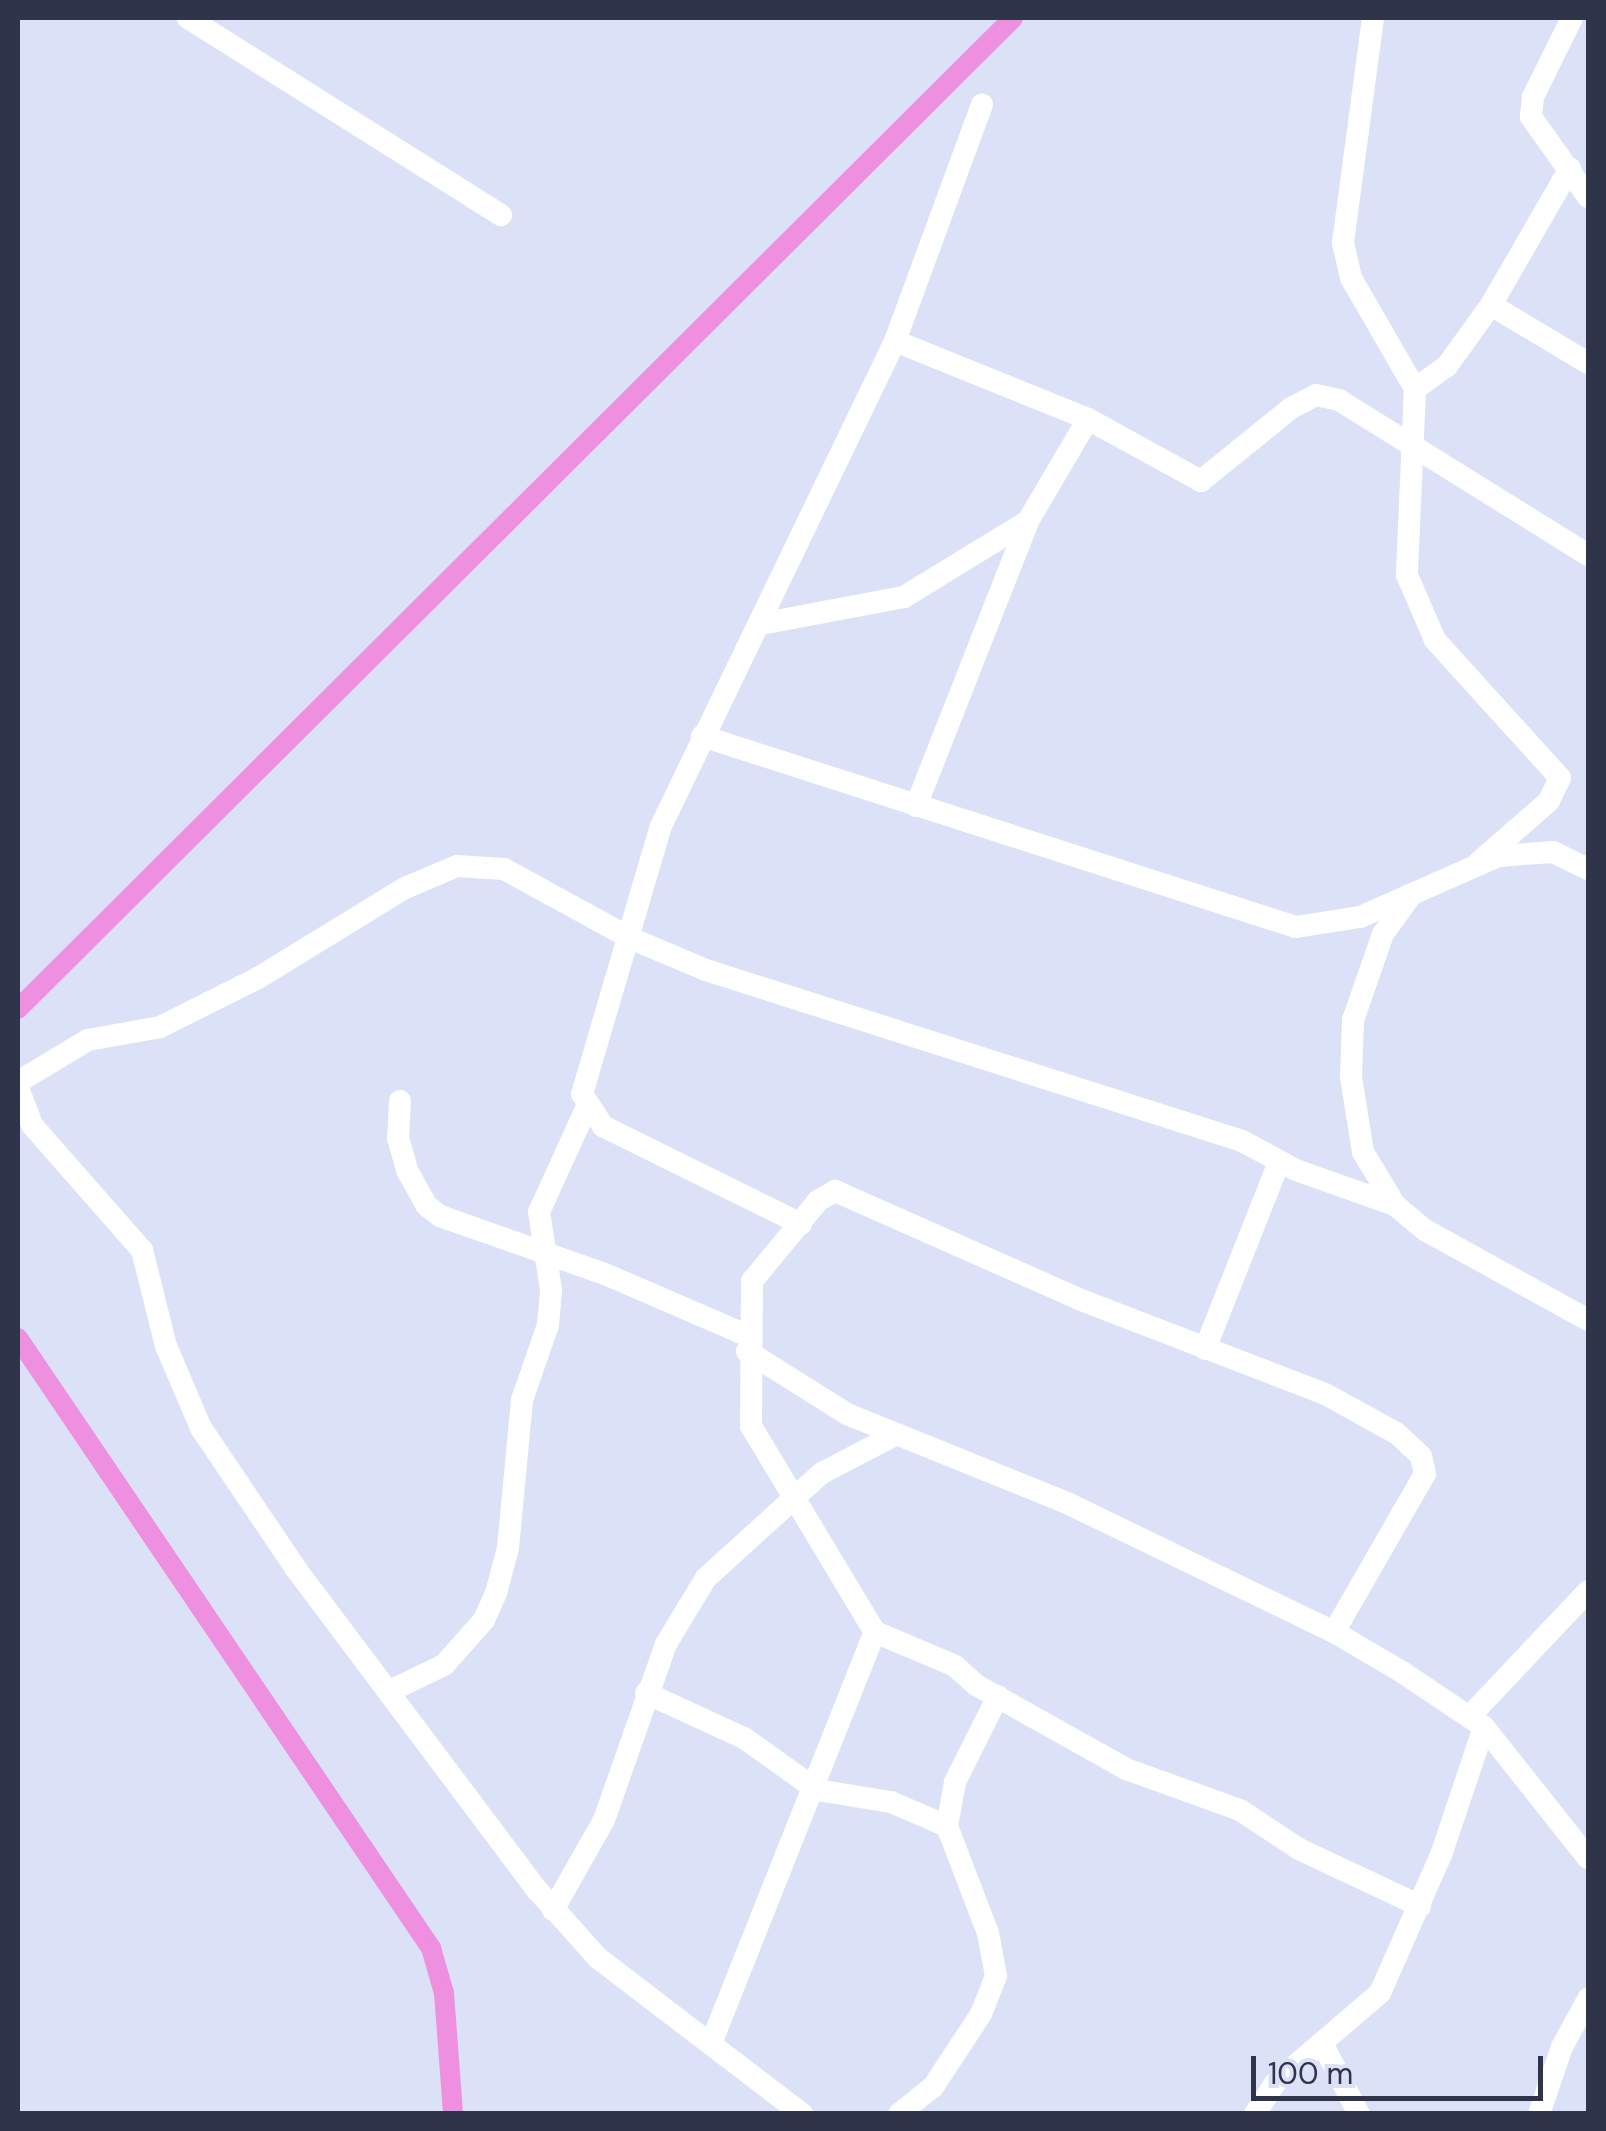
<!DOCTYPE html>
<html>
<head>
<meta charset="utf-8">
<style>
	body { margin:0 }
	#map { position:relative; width:1606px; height:2131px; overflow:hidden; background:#dbe2f8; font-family:"DM Sans",sans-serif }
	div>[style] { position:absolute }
	.canal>* { height:20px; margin:-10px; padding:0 10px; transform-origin:10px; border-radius:10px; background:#ee8fe0 }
	.street>* { height:22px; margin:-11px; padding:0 11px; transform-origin:11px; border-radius:11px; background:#fff }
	span { translate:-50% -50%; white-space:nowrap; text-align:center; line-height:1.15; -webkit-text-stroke:10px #dbe2f8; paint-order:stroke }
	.frame { position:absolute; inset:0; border:20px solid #2e3449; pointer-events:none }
	.scale { position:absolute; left:1251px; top:2056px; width:292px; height:45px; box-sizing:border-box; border:5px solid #2e3449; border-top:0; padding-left:12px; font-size:30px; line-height:35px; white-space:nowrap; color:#2e3449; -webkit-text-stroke:8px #dbe2f8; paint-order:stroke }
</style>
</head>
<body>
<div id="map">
	<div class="canal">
		<div style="left:18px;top:1009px;width:1404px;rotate:-44.88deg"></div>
		<div style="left:18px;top:1338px;width:737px;rotate:55.9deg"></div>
		<div style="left:431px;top:1948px;width:47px;rotate:73.9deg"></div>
		<div style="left:444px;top:1993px;width:121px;rotate:85.7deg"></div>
	</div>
	<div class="street">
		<div style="left:188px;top:18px;width:370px;rotate:32.2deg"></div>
		<div style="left:1373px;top:18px;width:227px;rotate:97.6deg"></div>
		<div style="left:1343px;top:243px;width:36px;rotate:77deg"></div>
		<div style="left:1351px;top:278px;width:128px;rotate:60deg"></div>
		<div style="left:1415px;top:389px;width:186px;rotate:92.5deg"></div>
		<div style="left:1407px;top:575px;width:71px;rotate:66.7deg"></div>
		<div style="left:1435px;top:640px;width:186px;rotate:47.8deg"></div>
		<div style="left:1560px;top:778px;width:25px;rotate:116deg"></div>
		<div style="left:1549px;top:801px;width:94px;rotate:138.9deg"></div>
		<div style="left:1572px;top:18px;width:88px;rotate:116.3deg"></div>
		<div style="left:1533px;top:97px;width:20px;rotate:96deg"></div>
		<div style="left:1531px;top:117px;width:98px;rotate:54.5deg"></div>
		<div style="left:1491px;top:305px;width:158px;rotate:-60deg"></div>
		<div style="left:895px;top:341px;width:208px;rotate:22deg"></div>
		<div style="left:1088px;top:419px;width:129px;rotate:28.8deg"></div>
		<div style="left:1201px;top:481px;width:116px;rotate:-39deg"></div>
		<div style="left:1291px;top:408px;width:28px;rotate:-27deg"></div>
		<div style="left:1316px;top:395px;width:24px;rotate:12deg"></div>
		<div style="left:1339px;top:400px;width:293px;rotate:31.9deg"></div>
		<div style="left:1415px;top:389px;width:39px;rotate:-36deg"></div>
		<div style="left:1447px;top:366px;width:75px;rotate:-54.2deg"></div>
		<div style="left:1491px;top:305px;width:113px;rotate:30.9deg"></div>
		<div style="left:761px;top:624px;width:146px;rotate:-10.7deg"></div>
		<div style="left:904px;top:597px;width:145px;rotate:-31.5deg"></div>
		<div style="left:702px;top:736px;width:624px;rotate:17.83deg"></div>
		<div style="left:1296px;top:927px;width:65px;rotate:-8.9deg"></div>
		<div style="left:1360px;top:917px;width:151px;rotate:-23.8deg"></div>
		<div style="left:1498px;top:856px;width:55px;rotate:-4.2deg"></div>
		<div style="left:1553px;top:852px;width:39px;rotate:26deg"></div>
		<div style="left:916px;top:806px;width:306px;rotate:-68.5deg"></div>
		<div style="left:1028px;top:521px;width:118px;rotate:-59.5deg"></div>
		<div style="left:1409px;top:898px;width:44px;rotate:125.8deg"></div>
		<div style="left:1383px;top:934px;width:91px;rotate:109.2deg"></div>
		<div style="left:1353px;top:1020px;width:57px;rotate:92deg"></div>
		<div style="left:1351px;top:1077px;width:76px;rotate:80.9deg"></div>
		<div style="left:1363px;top:1152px;width:62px;rotate:58.9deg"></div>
		<div style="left:1395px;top:1205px;width:39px;rotate:40deg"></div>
		<div style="left:1425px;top:1230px;width:186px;rotate:28.9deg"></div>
		<div style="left:18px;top:1082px;width:82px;rotate:-31deg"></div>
		<div style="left:88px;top:1040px;width:73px;rotate:-10.2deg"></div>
		<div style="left:160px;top:1027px;width:110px;rotate:-26.6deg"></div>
		<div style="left:258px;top:978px;width:172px;rotate:-31.5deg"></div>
		<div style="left:405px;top:888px;width:56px;rotate:-22.9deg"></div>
		<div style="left:457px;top:866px;width:47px;rotate:3.7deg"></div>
		<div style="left:504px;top:869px;width:144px;rotate:28.7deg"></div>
		<div style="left:630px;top:938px;width:82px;rotate:22.8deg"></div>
		<div style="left:706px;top:970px;width:563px;rotate:17.69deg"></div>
		<div style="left:1242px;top:1141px;width:61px;rotate:28.2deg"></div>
		<div style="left:1296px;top:1170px;width:105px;rotate:19.5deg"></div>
		<div style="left:18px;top:1088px;width:40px;rotate:69deg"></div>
		<div style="left:32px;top:1125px;width:167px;rotate:48.7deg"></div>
		<div style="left:142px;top:1250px;width:99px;rotate:76deg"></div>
		<div style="left:166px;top:1346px;width:89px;rotate:66.9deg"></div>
		<div style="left:201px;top:1428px;width:170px;rotate:56deg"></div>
		<div style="left:296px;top:1569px;width:403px;rotate:53.1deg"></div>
		<div style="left:538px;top:1891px;width:90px;rotate:48.2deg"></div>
		<div style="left:598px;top:1958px;width:257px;rotate:37.4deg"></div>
		<div style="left:400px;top:1101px;width:37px;rotate:93deg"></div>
		<div style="left:398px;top:1138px;width:35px;rotate:74deg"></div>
		<div style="left:408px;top:1172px;width:38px;rotate:61deg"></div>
		<div style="left:426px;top:1205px;width:18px;rotate:38deg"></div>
		<div style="left:440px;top:1216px;width:175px;rotate:19.4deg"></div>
		<div style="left:605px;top:1274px;width:156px;rotate:23.4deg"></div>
		<div style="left:801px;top:1224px;width:221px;rotate:-153.7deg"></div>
		<div style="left:603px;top:1126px;width:38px;rotate:-123deg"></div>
		<div style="left:582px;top:1094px;width:279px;rotate:-73.6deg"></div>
		<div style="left:661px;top:826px;width:538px;rotate:-64.24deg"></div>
		<div style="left:895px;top:341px;width:252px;rotate:-69.8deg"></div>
		<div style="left:1205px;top:1349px;width:201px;rotate:-68.4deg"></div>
		<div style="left:747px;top:1351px;width:118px;rotate:32.2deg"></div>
		<div style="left:847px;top:1414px;width:237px;rotate:22deg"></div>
		<div style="left:1067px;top:1503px;width:297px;rotate:25.8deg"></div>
		<div style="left:1334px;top:1632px;width:79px;rotate:30.5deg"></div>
		<div style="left:1402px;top:1672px;width:99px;rotate:33.9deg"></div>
		<div style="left:1484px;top:1727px;width:167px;rotate:51.6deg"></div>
		<div style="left:1334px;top:1632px;width:182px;rotate:-60.1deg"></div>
		<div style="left:1425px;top:1474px;width:18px;rotate:-103deg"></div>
		<div style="left:1421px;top:1456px;width:34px;rotate:-137deg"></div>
		<div style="left:1396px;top:1433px;width:81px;rotate:-151.2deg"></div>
		<div style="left:1325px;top:1394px;width:264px;rotate:-158.9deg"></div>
		<div style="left:1079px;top:1299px;width:267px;rotate:-156.1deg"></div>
		<div style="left:835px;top:1191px;width:20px;rotate:150deg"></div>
		<div style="left:818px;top:1201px;width:104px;rotate:129.5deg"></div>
		<div style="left:752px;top:1281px;width:145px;rotate:90.4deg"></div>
		<div style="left:751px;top:1426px;width:240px;rotate:59deg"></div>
		<div style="left:875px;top:1632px;width:87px;rotate:23deg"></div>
		<div style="left:955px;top:1666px;width:28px;rotate:42deg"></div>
		<div style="left:976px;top:1685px;width:172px;rotate:29.2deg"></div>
		<div style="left:1126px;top:1769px;width:121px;rotate:19.8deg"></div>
		<div style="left:1240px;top:1810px;width:71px;rotate:33.5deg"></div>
		<div style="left:1299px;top:1849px;width:134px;rotate:25.2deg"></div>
		<div style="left:392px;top:1690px;width:58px;rotate:-25.7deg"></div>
		<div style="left:444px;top:1665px;width:60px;rotate:-48.4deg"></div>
		<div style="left:484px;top:1620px;width:30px;rotate:-66deg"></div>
		<div style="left:496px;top:1593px;width:47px;rotate:-75.1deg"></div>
		<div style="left:508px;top:1548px;width:149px;rotate:-84.6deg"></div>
		<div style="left:522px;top:1400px;width:79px;rotate:-70.9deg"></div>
		<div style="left:548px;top:1325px;width:35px;rotate:-85deg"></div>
		<div style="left:551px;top:1290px;width:79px;rotate:-98.7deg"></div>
		<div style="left:539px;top:1212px;width:113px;rotate:-65.5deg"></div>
		<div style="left:646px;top:1693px;width:108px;rotate:24.7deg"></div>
		<div style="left:744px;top:1738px;width:90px;rotate:35.5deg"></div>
		<div style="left:817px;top:1790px;width:75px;rotate:9.2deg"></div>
		<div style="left:891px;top:1802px;width:61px;rotate:23.2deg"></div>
		<div style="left:1469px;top:1717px;width:173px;rotate:-46.6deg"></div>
		<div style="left:553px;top:1910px;width:103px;rotate:-60.5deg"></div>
		<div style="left:604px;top:1820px;width:187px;rotate:-70.6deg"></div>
		<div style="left:666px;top:1644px;width:77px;rotate:-58.8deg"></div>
		<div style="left:706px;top:1578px;width:156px;rotate:-42.2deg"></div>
		<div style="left:822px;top:1473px;width:80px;rotate:-27.5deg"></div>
		<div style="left:712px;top:2041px;width:440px;rotate:-68.3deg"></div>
		<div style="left:1322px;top:2043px;width:80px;rotate:62.5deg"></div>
		<div style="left:899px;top:2114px;width:43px;rotate:-38.5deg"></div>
		<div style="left:933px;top:2087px;width:87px;rotate:-56.7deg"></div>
		<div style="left:981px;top:2014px;width:41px;rotate:-68.5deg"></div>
		<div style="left:996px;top:1976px;width:44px;rotate:-100.5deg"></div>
		<div style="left:988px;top:1933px;width:115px;rotate:-111deg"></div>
		<div style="left:947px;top:1826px;width:45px;rotate:-79.7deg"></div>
		<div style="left:955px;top:1782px;width:96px;rotate:-63.4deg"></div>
		<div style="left:1255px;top:2114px;width:38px;rotate:-57deg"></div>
		<div style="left:1276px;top:2082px;width:137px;rotate:-40.6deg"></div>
		<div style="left:1380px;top:1993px;width:151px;rotate:-66.2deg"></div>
		<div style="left:1441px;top:1855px;width:135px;rotate:-71.4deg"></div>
		<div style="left:1539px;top:2114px;width:71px;rotate:-71.1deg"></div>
		<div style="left:1562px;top:2047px;width:55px;rotate:-61.6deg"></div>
	</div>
	<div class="frame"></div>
	<div class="scale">100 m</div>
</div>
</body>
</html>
